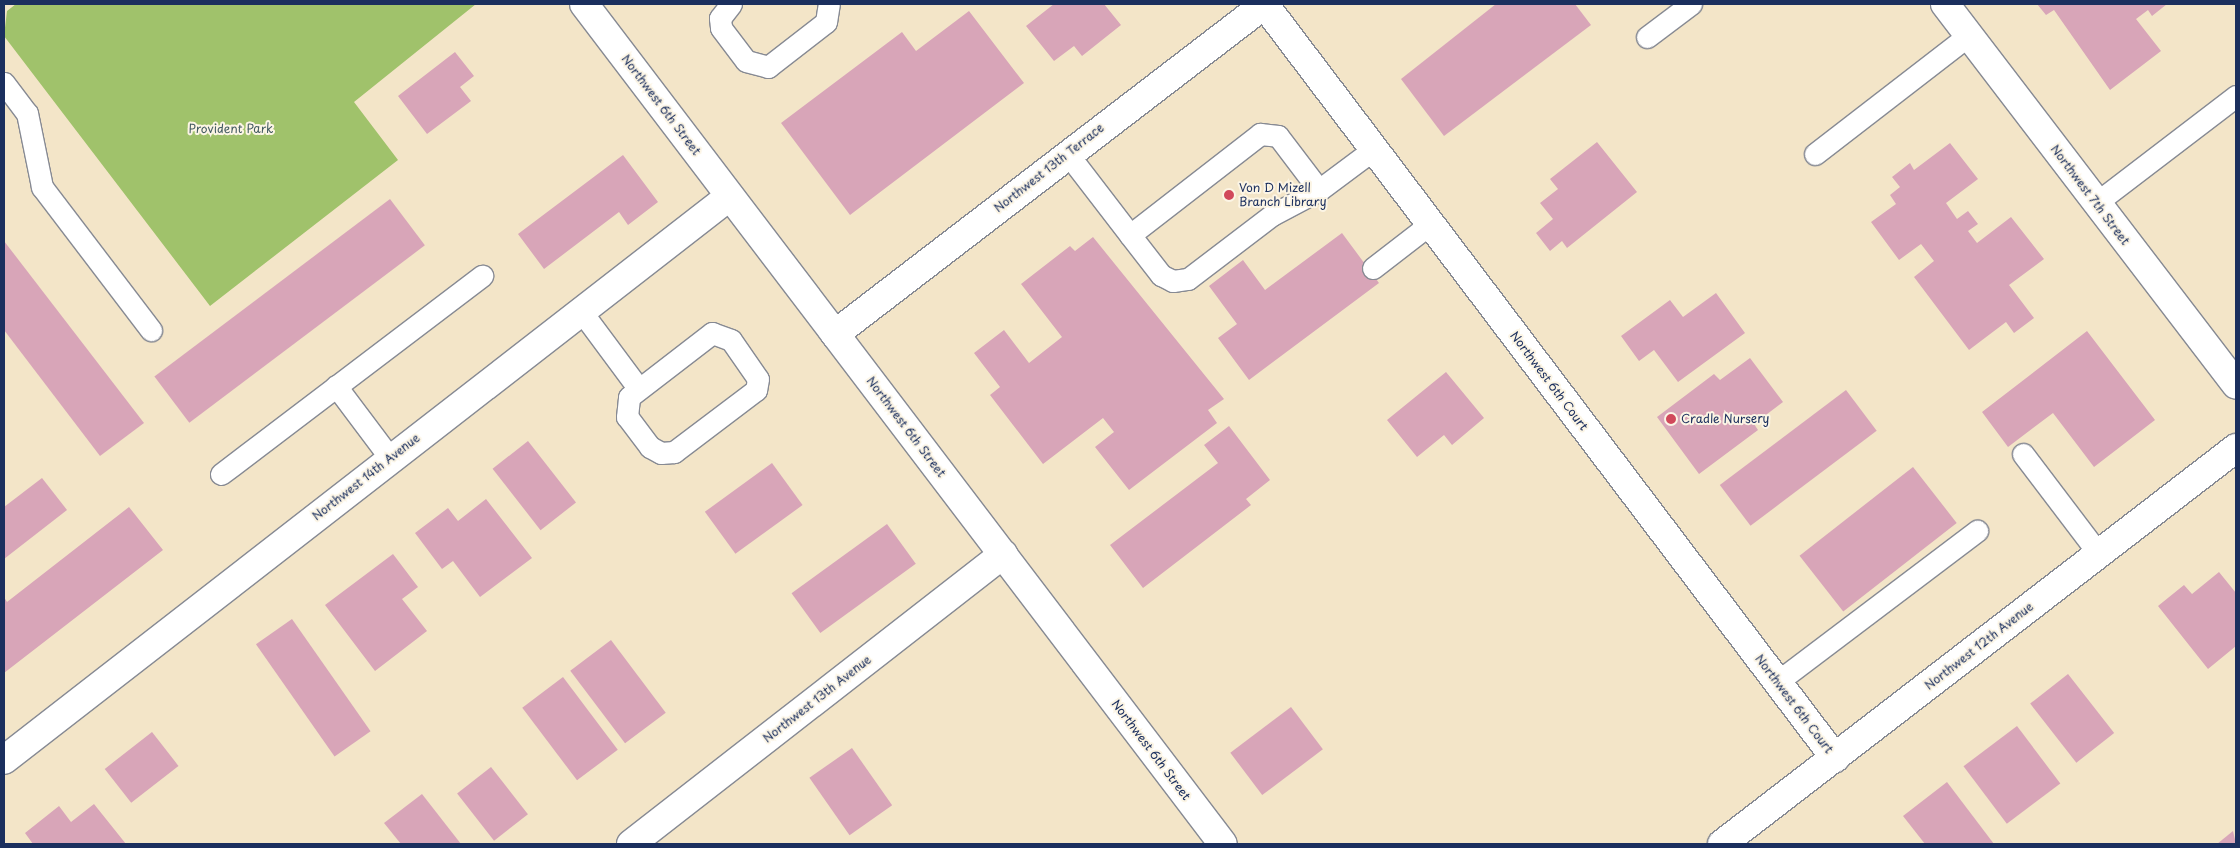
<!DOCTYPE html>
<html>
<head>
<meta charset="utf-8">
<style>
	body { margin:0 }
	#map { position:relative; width:2240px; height:848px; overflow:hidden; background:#f3e5c8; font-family:"Playpen Sans",sans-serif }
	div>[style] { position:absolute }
	.green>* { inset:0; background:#a0c26b }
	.building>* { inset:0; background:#d8a5b8; transform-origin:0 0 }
	.roads { filter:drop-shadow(1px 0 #878a93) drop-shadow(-1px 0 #878a93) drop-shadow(0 1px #878a93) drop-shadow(0 -1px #878a93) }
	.service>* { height:21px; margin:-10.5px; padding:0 10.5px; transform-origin:10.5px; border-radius:10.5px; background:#fff }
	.minor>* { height:28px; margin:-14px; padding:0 14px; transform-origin:14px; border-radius:14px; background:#fff }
	.tertiary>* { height:28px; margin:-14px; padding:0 14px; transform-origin:14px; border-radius:14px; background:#fff }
	.dots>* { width:14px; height:14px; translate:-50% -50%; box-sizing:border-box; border:2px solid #fcf5e5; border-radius:50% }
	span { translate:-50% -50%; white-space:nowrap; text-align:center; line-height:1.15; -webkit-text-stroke:4px #fcf5e5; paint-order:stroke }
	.street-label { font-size:12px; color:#1b2f5e }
	.park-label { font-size:12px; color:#435b62 }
	.poi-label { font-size:12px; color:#1b2f5e }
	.left { translate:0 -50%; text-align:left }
	.frame { position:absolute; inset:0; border:5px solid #1b2f5e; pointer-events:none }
</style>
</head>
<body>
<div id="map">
	<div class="green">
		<div style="clip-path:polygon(16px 4px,476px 4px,354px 102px,398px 160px,210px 306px,4px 36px,7px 11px)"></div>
	</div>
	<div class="building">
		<div style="clip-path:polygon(1054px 4px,1104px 4px,1121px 25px,1082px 56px,1074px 46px,1054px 61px,1026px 26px)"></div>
		<div style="clip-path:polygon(1575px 4px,1591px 25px,1444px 136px,1401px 79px,1496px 4px)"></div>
		<div style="clip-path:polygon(2037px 4px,2167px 4px,2152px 16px,2148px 10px,2136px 19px,2161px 51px,2110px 90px,2054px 10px,2046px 15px)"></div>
		<div style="clip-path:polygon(969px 11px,1024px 83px,850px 215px,781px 123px,902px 32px,916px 51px)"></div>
		<div style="clip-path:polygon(455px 52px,474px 76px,460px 87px,471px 101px,427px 134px,398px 96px)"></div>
		<div style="clip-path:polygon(1597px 142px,1637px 192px,1567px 248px,1562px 241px,1550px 251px,1536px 233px,1553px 219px,1540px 203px,1558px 189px,1550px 179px)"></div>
		<div style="clip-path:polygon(1950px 143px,1978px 179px,1946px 203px,1957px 219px,1968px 211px,1978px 224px,1968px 231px,1977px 243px,2011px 217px,2044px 259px,2009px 285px,2034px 318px,2014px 333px,2006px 322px,1969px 350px,1914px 277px,1934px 261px,1921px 244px,1899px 260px,1871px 222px,1896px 204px,1890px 195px,1900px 187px,1892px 177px,1910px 163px,1914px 170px)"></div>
		<div style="clip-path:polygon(623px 155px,658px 202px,628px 225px,619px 212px,544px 269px,518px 234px)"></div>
		<div style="left:390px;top:199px;width:58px;height:295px;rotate:53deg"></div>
		<div style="clip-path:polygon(1342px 233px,1379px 283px,1249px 380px,1218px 338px,1237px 324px,1209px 286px,1243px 260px,1265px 290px)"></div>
		<div style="clip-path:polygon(1093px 237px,1224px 399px,1208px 410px,1217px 423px,1129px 490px,1095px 447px,1114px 432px,1103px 418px,1043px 464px,990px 395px,1000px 387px,974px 353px,1004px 330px,1029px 363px,1062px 337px,1021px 284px,1070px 246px,1075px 251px)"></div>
		<div style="clip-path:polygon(4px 241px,144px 423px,100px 456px,4px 330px)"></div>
		<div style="clip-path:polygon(1716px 293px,1745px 333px,1678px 382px,1654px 350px,1639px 361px,1621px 336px,1670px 300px,1683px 317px)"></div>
		<div style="clip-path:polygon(2087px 331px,2155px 420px,2094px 467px,2053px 413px,2008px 447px,1982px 412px)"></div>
		<div style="clip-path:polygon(1750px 358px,1783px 402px,1754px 424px,1758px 430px,1699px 474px,1657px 417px,1714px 374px,1720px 380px)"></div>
		<div style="clip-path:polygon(1446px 372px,1484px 418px,1452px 445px,1444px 435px,1417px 457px,1387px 420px)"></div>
		<div style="left:1846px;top:390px;width:51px;height:158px;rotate:53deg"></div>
		<div style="clip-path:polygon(1229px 426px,1270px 480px,1246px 499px,1251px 505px,1143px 588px,1110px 545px,1218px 463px,1204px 445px)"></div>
		<div style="left:528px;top:441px;width:78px;height:45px;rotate:52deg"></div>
		<div style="left:772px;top:463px;width:52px;height:83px;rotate:54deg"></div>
		<div style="left:1913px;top:467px;width:71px;height:144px;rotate:52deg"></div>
		<div style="clip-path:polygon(42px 478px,67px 510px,4px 559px,4px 507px)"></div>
		<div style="clip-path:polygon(486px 499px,532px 558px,480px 597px,453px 561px,442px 569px,415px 533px,448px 508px,458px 521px)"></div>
		<div style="clip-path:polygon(129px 507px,163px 550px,4px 673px,4px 597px,7px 602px)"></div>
		<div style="left:887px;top:524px;width:49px;height:118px;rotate:54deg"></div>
		<div style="clip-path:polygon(393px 554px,418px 587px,402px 599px,427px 631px,375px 671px,325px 605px)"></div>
		<div style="clip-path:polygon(2219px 572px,2236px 593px,2236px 646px,2208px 669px,2158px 606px,2184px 585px,2192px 594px)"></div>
		<div style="left:292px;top:619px;width:137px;height:44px;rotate:55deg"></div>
		<div style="left:611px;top:640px;width:91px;height:51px;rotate:53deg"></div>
		<div style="left:2068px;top:674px;width:75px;height:48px;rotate:52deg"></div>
		<div style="left:563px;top:677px;width:91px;height:51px;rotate:53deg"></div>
		<div style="left:1291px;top:707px;width:53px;height:76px;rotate:53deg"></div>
		<div style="left:2017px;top:726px;width:72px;height:67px;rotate:53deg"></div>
		<div style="left:152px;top:732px;width:43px;height:60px;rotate:52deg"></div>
		<div style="left:852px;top:748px;width:70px;height:52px;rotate:55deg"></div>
		<div style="left:491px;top:767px;width:60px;height:43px;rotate:52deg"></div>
		<div style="clip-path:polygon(1947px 782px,1994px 844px,1925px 844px,1903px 816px)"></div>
		<div style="clip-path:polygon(422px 794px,461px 844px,401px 844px,384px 823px)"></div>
		<div style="clip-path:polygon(94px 804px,126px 844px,33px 844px,25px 833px,59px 806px,71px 822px)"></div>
		<div style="clip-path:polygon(2233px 831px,2236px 844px,2217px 844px)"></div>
	</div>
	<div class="roads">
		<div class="service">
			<div style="left:731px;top:4px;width:18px;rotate:128deg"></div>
			<div style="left:720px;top:18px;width:10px;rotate:84deg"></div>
			<div style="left:721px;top:28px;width:41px;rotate:52.9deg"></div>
			<div style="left:746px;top:61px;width:23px;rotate:15deg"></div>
			<div style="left:768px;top:67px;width:73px;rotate:-37.8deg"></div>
			<div style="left:826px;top:22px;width:18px;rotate:-81deg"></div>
			<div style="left:1647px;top:37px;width:55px;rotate:-36.9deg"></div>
			<div style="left:4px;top:83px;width:38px;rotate:53deg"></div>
			<div style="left:27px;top:113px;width:76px;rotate:78.5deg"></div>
			<div style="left:42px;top:187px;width:180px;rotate:52.7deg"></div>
			<div style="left:1067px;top:153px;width:103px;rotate:52.5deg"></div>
			<div style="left:1130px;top:235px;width:165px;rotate:-37.8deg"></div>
			<div style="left:1260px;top:134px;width:18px;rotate:6deg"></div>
			<div style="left:1278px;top:136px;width:68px;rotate:52.8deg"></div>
			<div style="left:1319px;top:190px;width:69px;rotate:-36.7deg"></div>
			<div style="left:1815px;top:154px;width:195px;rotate:-37.7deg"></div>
			<div style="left:2096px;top:203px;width:176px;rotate:-37.4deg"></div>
			<div style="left:1130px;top:235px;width:51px;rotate:52.2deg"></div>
			<div style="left:1161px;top:275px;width:13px;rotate:27deg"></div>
			<div style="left:1173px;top:281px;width:15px;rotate:-8deg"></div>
			<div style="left:1188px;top:279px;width:106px;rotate:-37.3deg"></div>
			<div style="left:1272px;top:215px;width:53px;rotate:-28deg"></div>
			<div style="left:1373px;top:268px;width:72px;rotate:-37.7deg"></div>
			<div style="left:581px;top:311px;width:97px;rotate:53.4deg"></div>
			<div style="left:712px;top:333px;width:20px;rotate:20deg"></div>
			<div style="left:731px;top:340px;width:47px;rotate:55.3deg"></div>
			<div style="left:758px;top:379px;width:11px;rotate:100deg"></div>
			<div style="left:756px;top:390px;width:103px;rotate:142.9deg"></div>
			<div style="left:674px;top:452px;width:13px;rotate:176deg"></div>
			<div style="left:661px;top:453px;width:13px;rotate:-151deg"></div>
			<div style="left:650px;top:447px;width:38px;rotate:-127deg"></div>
			<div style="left:627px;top:417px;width:20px;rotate:-84deg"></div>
			<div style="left:629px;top:397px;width:105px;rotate:-37.6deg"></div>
			<div style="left:336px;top:386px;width:90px;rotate:53.1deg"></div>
			<div style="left:2023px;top:454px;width:126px;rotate:52.8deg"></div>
			<div style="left:221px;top:474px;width:328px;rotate:-37.2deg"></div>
			<div style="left:1777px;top:682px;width:251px;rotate:-37.1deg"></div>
		</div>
		<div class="minor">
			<div style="left:1264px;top:4px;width:946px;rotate:52.86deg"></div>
			<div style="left:1945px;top:4px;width:479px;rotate:52.6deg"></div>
			<div style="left:835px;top:334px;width:542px;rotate:-37.5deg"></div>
			<div style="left:4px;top:760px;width:919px;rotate:-37.84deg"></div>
			<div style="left:631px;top:844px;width:472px;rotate:-37.9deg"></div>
			<div style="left:1722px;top:844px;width:649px;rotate:-37.61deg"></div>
		</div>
		<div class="tertiary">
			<div style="left:584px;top:4px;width:1055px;rotate:52.74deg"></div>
		</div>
	</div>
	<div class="dots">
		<div style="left:1229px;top:195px;background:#d1495b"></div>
		<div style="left:1671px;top:419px;background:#d1495b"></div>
	</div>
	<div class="street-label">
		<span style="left:661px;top:105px;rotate:53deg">Northwest 6th Street</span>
		<span style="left:1049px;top:168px;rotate:-38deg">Northwest 13th Terrace</span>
		<span style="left:2090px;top:195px;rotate:53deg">Northwest 7th Street</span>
		<span style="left:1549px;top:381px;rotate:53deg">Northwest 6th Court</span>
		<span style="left:906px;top:427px;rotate:53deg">Northwest 6th Street</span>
		<span style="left:366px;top:477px;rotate:-38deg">Northwest 14th Avenue</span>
		<span style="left:1979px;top:646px;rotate:-38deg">Northwest 12th Avenue</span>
		<span style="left:817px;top:699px;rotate:-38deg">Northwest 13th Avenue</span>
		<span style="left:1794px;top:704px;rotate:53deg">Northwest 6th Court</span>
		<span style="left:1151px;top:750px;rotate:53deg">Northwest 6th Street</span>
	</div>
	<div class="park-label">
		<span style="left:231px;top:129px">Provident Park</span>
	</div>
	<div class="poi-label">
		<span class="left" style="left:1239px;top:195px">Von D Mizell<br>Branch Library</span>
		<span class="left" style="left:1681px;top:419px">Cradle Nursery</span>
	</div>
	<div class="frame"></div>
</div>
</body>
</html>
